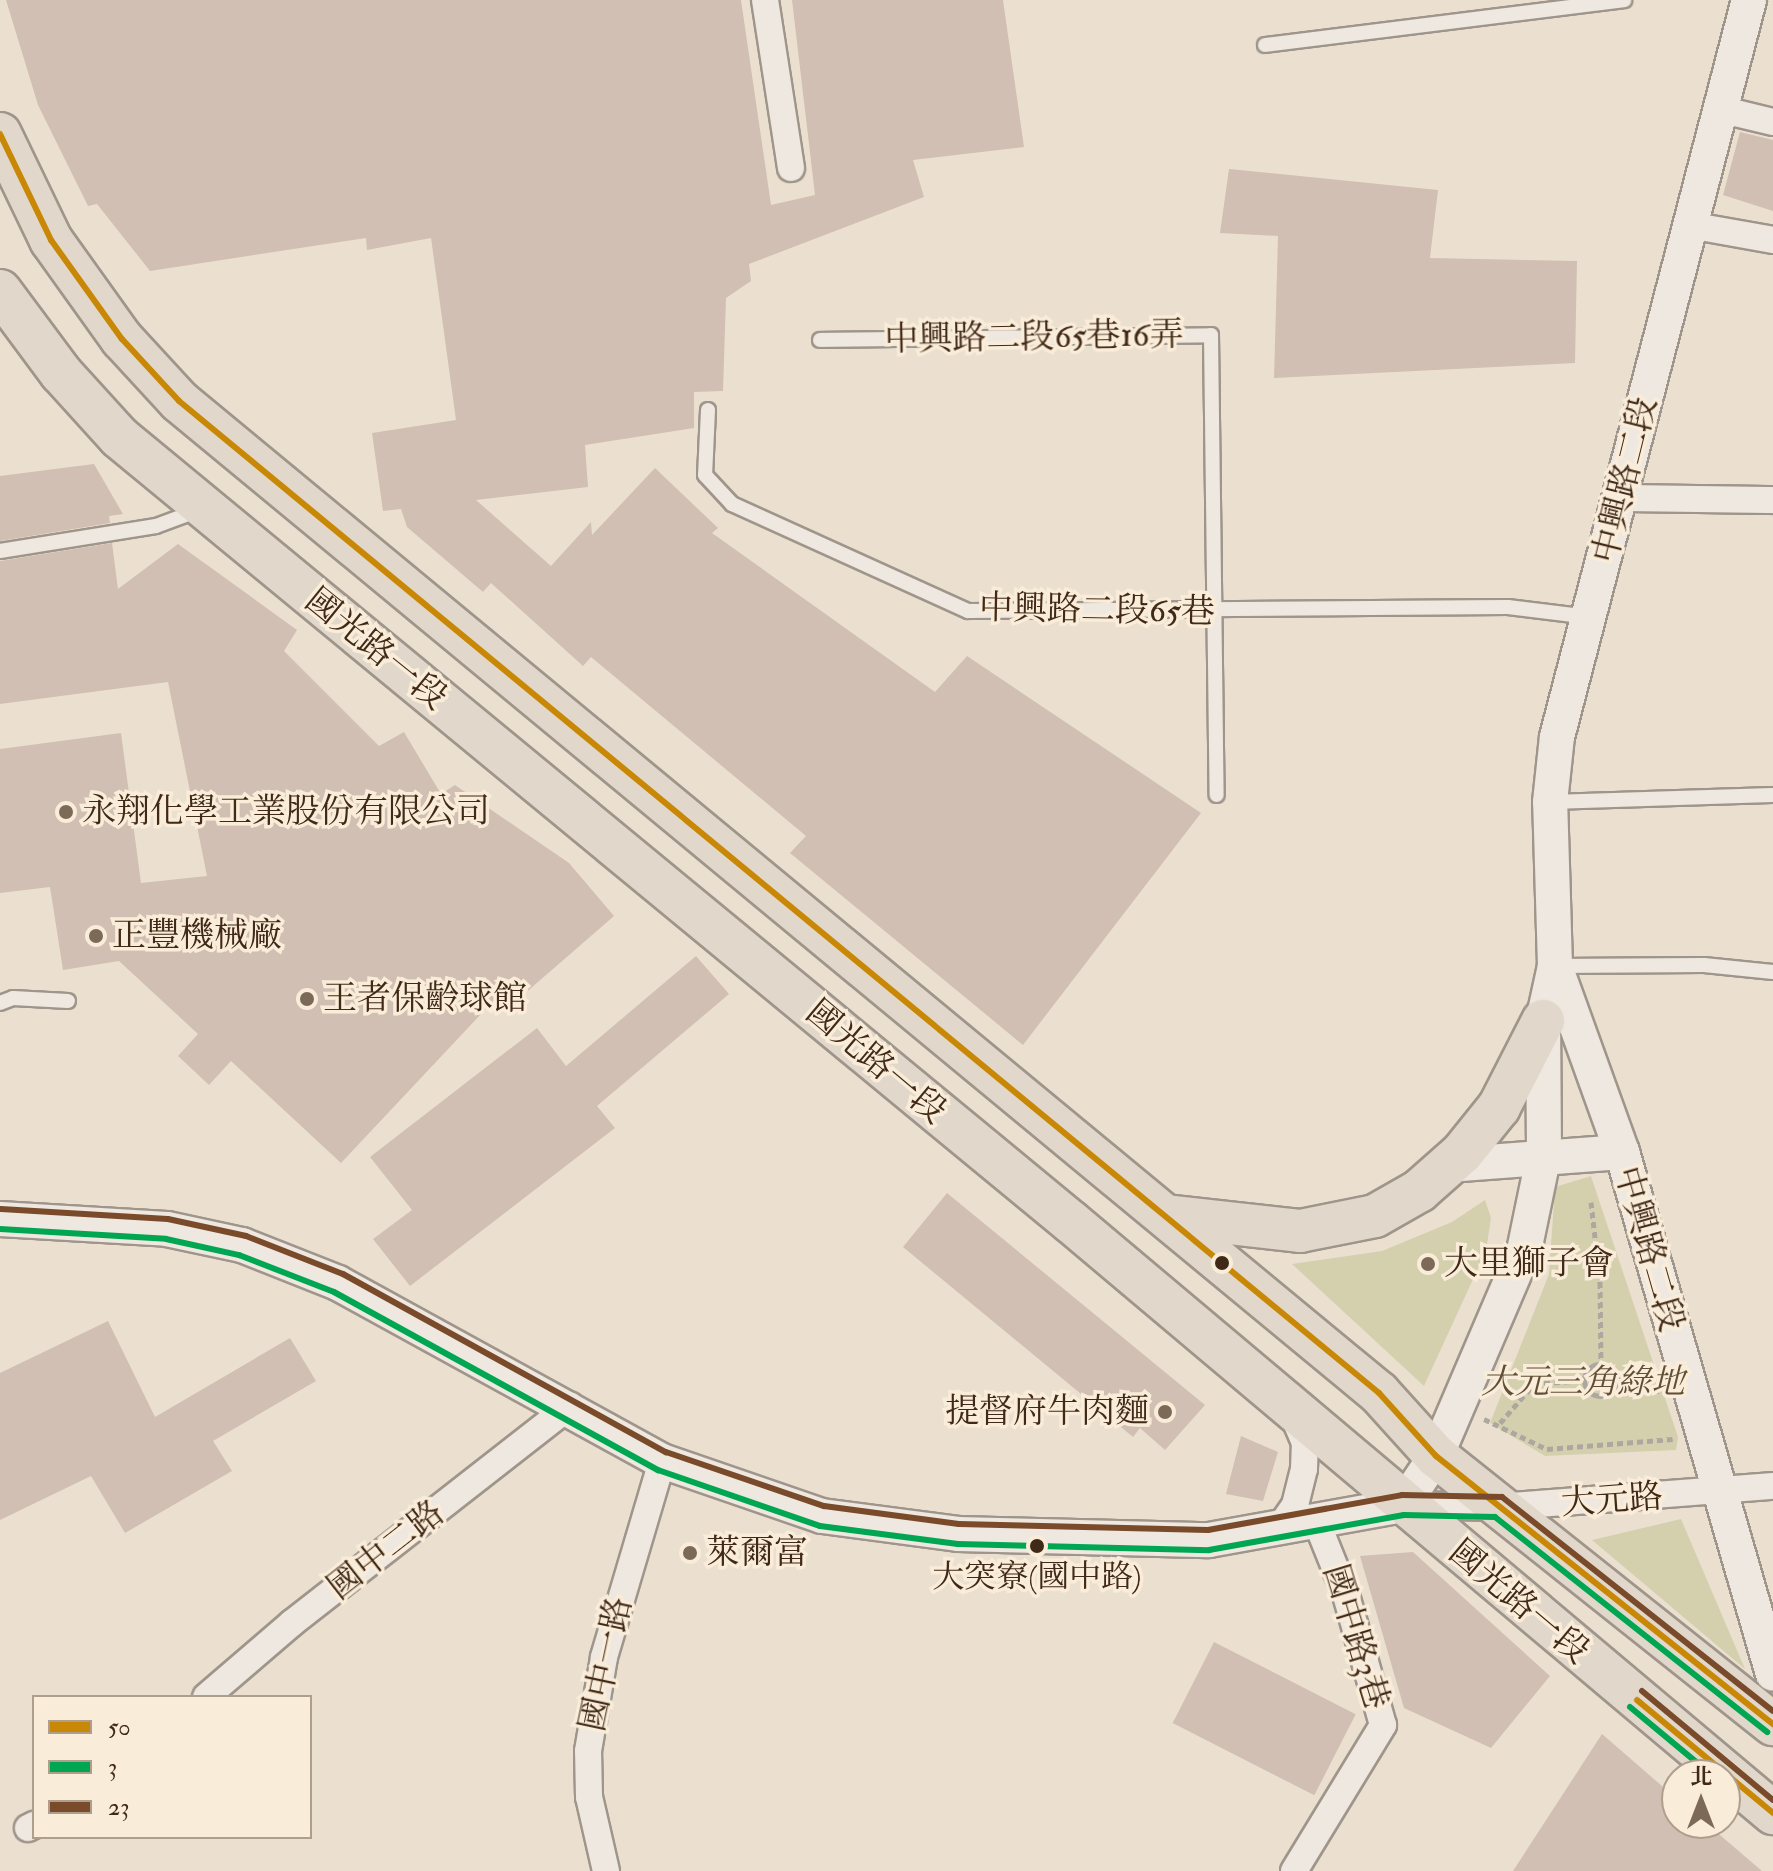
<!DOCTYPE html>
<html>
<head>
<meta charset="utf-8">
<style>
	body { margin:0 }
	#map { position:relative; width:1773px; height:1871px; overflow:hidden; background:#ebe0d0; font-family:"IM FELL Double Pica","Noto Serif TC",serif }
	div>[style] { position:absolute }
	.green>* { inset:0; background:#d4d0ae }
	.building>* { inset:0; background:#d0bfb2; transform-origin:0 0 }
	.path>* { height:5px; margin-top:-2.5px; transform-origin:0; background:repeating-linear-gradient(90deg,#aea7a0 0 6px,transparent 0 10px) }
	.path>.ring { margin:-2.5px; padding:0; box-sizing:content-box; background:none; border:5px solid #aea7a0; border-radius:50% }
	.roads { filter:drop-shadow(2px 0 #9f958a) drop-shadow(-2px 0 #9f958a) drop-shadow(0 2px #9f958a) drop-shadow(0 -2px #9f958a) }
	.service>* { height:14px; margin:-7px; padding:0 7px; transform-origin:7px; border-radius:7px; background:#eee8e0 }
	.minor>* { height:26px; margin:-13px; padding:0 13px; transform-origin:13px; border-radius:13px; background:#eee8e0 }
	.tertiary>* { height:34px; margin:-17px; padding:0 17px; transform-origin:17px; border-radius:17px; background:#eee8e0 }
	.primary>* { height:42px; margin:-21px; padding:0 21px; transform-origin:21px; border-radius:21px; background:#e1d8cb }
	.bus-1>* { height:6px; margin:-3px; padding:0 3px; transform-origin:3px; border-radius:3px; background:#c98706 }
	.bus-2>* { height:6px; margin:-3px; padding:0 3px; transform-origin:3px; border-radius:3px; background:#00a651 }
	.bus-3>* { height:6px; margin:-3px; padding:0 3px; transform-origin:3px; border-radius:3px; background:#7a4b2a }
	.dots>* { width:22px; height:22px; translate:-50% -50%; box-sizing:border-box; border:4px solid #f9ecd9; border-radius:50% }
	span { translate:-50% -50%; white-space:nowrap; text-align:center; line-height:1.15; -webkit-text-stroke:7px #f9ecd9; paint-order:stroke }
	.bus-label { font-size:32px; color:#402917 }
	.street-label { font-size:34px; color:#402917 }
	.poi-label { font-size:34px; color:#402917 }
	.left { translate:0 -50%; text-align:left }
	.right { translate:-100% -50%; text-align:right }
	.park-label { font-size:34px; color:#604f36; font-style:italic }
	.legend { position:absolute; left:32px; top:1695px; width:280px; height:144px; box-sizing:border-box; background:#f9ecd9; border:2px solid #af9e8b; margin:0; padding:10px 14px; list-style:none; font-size:24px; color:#402917 }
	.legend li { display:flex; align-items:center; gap:16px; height:40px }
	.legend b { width:40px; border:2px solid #af9e8b }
	.north { position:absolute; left:1661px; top:1759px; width:80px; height:80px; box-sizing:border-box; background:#f9ecd9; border:2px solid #af9e8b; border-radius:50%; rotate:0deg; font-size:22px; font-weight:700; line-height:32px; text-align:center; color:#402917 }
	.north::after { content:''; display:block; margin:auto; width:28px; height:36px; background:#7c6958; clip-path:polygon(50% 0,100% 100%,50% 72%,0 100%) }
</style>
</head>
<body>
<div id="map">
	<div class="green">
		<div style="clip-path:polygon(1591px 1176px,1678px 1437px,1676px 1450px,1545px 1456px,1490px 1423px,1549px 1274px,1555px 1187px)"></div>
		<div style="clip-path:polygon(1485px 1200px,1491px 1218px,1486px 1251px,1424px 1386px,1292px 1264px,1382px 1251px,1452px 1222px)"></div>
		<div style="clip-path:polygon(1681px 1519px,1745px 1669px,1592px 1540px)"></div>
	</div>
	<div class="building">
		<div style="clip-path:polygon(6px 0,741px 0,771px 205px,815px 195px,792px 0,1003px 0,1024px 147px,913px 160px,924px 197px,749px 264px,751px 281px,726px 298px,723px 391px,694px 392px,694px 428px,585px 445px,588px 487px,476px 500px,551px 566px,591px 522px,592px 535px,655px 468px,718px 528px,712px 533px,935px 692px,967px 656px,1201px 813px,1023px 1045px,790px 853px,806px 836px,591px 657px,583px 666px,491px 583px,483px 592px,407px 527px,401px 509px,383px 511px,372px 433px,456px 420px,431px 238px,367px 250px,366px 238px,150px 271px,97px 204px,88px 206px,38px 105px)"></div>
		<div style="clip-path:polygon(1740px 132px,1773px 140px,1773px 211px,1723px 195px)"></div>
		<div style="clip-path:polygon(1229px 169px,1438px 190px,1430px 258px,1577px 261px,1575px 363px,1274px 378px,1278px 236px,1220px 233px)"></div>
		<div style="clip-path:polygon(94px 464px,123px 514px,109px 516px,110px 523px,0 541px,0 476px)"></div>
		<div style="clip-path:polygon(112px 543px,118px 589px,178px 544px,297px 630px,284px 651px,379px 746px,404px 732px,441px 794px,455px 785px,569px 863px,614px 916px,508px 1008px,498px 996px,341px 1163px,231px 1061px,209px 1085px,178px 1056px,198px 1034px,119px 961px,63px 970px,50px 887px,0 893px,0 749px,121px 733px,141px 883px,207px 876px,168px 682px,0 704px,0 561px)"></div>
		<div style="clip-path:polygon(696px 956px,729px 994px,597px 1106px,615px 1128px,410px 1286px,373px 1239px,412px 1210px,370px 1157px,537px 1028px,566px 1066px)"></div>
		<div style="clip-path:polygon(947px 1193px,1205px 1405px,1165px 1450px,1140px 1428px,1133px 1437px,903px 1247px)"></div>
		<div style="clip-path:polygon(108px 1321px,155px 1417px,290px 1338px,316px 1381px,213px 1441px,232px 1471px,125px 1533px,91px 1476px,0 1520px,0 1373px)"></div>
		<div style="clip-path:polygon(1241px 1436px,1278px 1452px,1263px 1501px,1226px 1494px)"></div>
		<div style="clip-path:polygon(1413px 1552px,1550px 1676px,1491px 1748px,1404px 1708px,1360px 1556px)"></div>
		<div style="left:1214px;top:1642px;width:159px;height:91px;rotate:27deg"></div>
		<div style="clip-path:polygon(1602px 1734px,1677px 1799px,1677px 1823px,1706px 1823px,1762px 1871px,1513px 1871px)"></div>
	</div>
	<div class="path">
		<div style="left:1591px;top:1202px;width:81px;rotate:83.6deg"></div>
		<div style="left:1600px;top:1282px;width:81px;rotate:89.3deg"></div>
		<div class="ring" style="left:1584px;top:1364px;width:27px;height:27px"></div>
		<div style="left:1616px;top:1376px;width:49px;rotate:19.2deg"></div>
		<div style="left:1484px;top:1419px;width:70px;rotate:25.5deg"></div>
		<div style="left:1547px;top:1449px;width:126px;rotate:-4.5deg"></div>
		<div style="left:1500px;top:1423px;width:52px;rotate:-48.9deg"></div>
		<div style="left:1534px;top:1384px;width:50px;rotate:-4.6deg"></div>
	</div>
	<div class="roads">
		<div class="service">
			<div style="left:1265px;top:45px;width:362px;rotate:-7.1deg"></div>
			<div style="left:820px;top:340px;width:391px;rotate:-0.7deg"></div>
			<div style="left:1211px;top:335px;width:460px;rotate:89.3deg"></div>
			<div style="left:708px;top:410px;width:65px;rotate:92.6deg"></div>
			<div style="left:705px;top:475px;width:40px;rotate:47deg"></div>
			<div style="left:732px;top:504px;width:259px;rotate:24.4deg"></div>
			<div style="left:968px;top:611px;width:540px;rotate:-0.42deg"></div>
			<div style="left:1508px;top:607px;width:82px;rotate:7deg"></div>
			<div style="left:0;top:551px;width:158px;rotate:-9.1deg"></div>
			<div style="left:156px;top:526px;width:46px;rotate:-20.4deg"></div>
			<div style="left:1550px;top:802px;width:223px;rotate:-1.8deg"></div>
			<div style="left:1555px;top:966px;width:149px;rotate:-0.4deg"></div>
			<div style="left:1704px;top:965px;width:69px;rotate:5.8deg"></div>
			<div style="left:0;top:1003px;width:14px;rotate:-21deg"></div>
			<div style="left:13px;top:998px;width:55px;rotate:3.1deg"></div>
		</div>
		<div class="minor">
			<div style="left:765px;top:0;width:170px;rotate:81.2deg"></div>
			<div style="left:1719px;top:109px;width:56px;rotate:13.5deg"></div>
			<div style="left:1689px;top:225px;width:85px;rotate:10.1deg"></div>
			<div style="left:1621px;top:498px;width:152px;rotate:0.8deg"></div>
			<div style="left:1406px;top:1505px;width:93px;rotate:1.2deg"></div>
			<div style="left:1499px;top:1507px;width:275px;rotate:-4.4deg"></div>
			<div style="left:1277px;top:1531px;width:32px;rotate:-55deg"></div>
			<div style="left:1295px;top:1505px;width:37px;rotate:-76deg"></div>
			<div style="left:1304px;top:1469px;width:26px;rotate:-88deg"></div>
			<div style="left:1305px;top:1443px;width:33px;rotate:-113deg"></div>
			<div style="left:206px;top:1697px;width:113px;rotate:-40.7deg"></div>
			<div style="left:292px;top:1623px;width:353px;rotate:-38deg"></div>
			<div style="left:28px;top:1828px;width:7px;rotate:-27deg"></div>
			<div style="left:606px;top:1871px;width:76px;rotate:-102.9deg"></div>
			<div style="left:589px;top:1797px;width:46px;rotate:-91.2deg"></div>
			<div style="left:588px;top:1751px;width:95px;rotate:-80.3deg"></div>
			<div style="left:604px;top:1657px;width:204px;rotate:-73.5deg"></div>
			<div style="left:1294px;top:1871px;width:171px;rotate:-58.6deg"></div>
			<div style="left:1383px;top:1725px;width:135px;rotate:-105.9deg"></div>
			<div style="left:1346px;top:1595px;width:78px;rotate:-111.9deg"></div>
		</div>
		<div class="tertiary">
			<div style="left:1555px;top:966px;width:198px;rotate:70.2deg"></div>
			<div style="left:1622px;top:1152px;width:543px;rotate:73.87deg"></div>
			<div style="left:1448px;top:1165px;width:174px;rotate:-4.3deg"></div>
			<div style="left:0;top:1219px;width:167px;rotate:3.4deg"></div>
			<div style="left:167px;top:1229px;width:77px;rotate:12deg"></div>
			<div style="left:242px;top:1245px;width:103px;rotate:21.6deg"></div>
			<div style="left:338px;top:1283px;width:370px;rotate:28.8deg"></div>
			<div style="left:662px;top:1461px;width:169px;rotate:19deg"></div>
			<div style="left:822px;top:1516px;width:137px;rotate:7.5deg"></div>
			<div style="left:958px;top:1534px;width:251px;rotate:1.4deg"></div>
			<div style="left:1209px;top:1540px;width:197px;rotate:-10.2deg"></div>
			<div style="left:1403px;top:1505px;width:59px;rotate:-56deg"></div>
			<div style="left:1436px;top:1456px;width:223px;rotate:-66.8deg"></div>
			<div style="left:1524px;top:1251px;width:99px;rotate:-78.3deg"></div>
			<div style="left:1544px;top:1154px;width:133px;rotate:-90.4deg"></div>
			<div style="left:1543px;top:1021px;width:56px;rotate:-77.7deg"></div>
			<div style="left:1555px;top:966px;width:164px;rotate:-91.7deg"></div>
			<div style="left:1550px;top:802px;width:65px;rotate:-83.9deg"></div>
			<div style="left:1557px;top:737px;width:762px;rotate:-75.4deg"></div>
		</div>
		<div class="primary">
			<div style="left:0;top:134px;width:118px;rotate:64.3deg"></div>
			<div style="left:51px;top:240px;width:122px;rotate:54.4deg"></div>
			<div style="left:122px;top:339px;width:84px;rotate:47.4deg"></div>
			<div style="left:179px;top:401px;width:1557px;rotate:39.58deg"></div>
			<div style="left:1379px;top:1393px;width:85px;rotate:47.9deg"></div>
			<div style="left:1436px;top:1456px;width:431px;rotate:38.5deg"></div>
			<div style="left:0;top:291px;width:102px;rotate:53.4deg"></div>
			<div style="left:61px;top:373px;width:86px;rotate:47.8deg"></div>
			<div style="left:119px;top:437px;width:1234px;rotate:39.51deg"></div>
			<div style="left:1071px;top:1222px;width:918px;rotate:40.09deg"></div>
			<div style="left:1166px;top:1216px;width:135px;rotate:6.4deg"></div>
			<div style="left:1300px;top:1231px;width:76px;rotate:-11.3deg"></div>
			<div style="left:1375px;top:1216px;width:51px;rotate:-29.6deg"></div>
			<div style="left:1419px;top:1191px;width:57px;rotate:-41.5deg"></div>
			<div style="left:1462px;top:1153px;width:59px;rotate:-51.2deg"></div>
			<div style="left:1499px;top:1107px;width:97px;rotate:-62.9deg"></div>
		</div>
	</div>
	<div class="bus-1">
		<div style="left:0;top:134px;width:118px;rotate:64.3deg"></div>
		<div style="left:51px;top:240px;width:122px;rotate:54.4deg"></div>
		<div style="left:122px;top:339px;width:84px;rotate:47.4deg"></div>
		<div style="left:179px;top:401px;width:1557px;rotate:39.58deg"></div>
		<div style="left:1379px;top:1393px;width:85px;rotate:47.9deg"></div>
		<div style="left:1436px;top:1456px;width:431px;rotate:38.5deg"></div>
		<div style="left:1637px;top:1700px;width:177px;rotate:39.7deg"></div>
	</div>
	<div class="bus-2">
		<div style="left:0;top:1229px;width:166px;rotate:3.4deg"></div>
		<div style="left:166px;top:1239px;width:75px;rotate:12.4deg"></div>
		<div style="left:239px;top:1255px;width:102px;rotate:21.3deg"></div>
		<div style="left:334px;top:1292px;width:370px;rotate:28.8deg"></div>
		<div style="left:658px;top:1470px;width:171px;rotate:19.1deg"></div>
		<div style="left:820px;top:1526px;width:139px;rotate:7.4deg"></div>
		<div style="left:958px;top:1544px;width:251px;rotate:1.4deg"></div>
		<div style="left:1209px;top:1550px;width:198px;rotate:-10.2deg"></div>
		<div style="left:1404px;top:1515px;width:91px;rotate:1.3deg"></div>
		<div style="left:1495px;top:1517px;width:347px;rotate:38.3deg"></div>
		<div style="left:1630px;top:1707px;width:107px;rotate:39.7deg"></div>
	</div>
	<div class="bus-3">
		<div style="left:1px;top:1209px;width:167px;rotate:3.4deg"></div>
		<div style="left:168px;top:1219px;width:80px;rotate:12.3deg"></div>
		<div style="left:246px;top:1236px;width:104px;rotate:21.4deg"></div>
		<div style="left:343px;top:1274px;width:369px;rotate:28.9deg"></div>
		<div style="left:666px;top:1452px;width:167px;rotate:18.9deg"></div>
		<div style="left:824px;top:1506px;width:136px;rotate:7.6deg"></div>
		<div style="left:959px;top:1524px;width:249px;rotate:1.4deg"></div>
		<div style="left:1208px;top:1530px;width:197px;rotate:-10.2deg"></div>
		<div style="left:1402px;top:1495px;width:100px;rotate:1.1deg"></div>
		<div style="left:1502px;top:1497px;width:345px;rotate:38.3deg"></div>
		<div style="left:1642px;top:1691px;width:170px;rotate:39.8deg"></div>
	</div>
	<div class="dots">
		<div style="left:66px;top:812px;background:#7c6958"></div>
		<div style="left:96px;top:936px;background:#7c6958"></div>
		<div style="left:307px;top:999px;background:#7c6958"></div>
		<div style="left:1222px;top:1263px;background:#402917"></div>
		<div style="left:1428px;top:1264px;background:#7c6958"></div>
		<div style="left:1165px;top:1412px;background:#7c6958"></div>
		<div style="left:1037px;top:1546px;background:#402917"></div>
		<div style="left:690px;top:1553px;background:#7c6958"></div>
	</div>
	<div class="bus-label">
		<span style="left:1037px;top:1577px">大突寮(國中路)</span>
	</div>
	<div class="street-label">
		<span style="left:1034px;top:337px;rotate:-1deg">中興路二段65巷16弄</span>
		<span style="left:1625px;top:480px;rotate:-76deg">中興路二段</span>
		<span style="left:1097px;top:610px;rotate:1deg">中興路二段65巷</span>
		<span style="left:376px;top:649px;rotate:39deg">國光路一段</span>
		<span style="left:876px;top:1062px;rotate:40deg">國光路一段</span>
		<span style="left:1649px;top:1249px;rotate:74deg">中興路二段</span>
		<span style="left:1612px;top:1500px;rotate:-4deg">大元路</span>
		<span style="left:386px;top:1550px;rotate:-38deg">國中二路</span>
		<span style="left:1519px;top:1602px;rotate:40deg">國光路一段</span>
		<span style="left:1356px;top:1637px;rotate:73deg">國中路3巷</span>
		<span style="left:606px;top:1664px;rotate:-78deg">國中一路</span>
	</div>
	<div class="poi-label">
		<span class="left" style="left:82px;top:812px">永翔化學工業股份有限公司</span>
		<span class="left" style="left:112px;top:936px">正豐機械廠</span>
		<span class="left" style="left:323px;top:999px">王者保齡球館</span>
		<span class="left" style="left:1444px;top:1264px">大里獅子會</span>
		<span class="right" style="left:1149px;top:1412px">提督府牛肉麵</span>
		<span class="left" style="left:706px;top:1553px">萊爾富</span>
	</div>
	<div class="park-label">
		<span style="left:1583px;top:1383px">大元三角綠地</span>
	</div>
	<ul class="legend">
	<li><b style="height:10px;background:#c98706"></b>50</li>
	<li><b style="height:10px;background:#00a651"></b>3</li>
	<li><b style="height:10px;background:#7a4b2a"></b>23</li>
	</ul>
	<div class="north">北</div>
</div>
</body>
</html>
